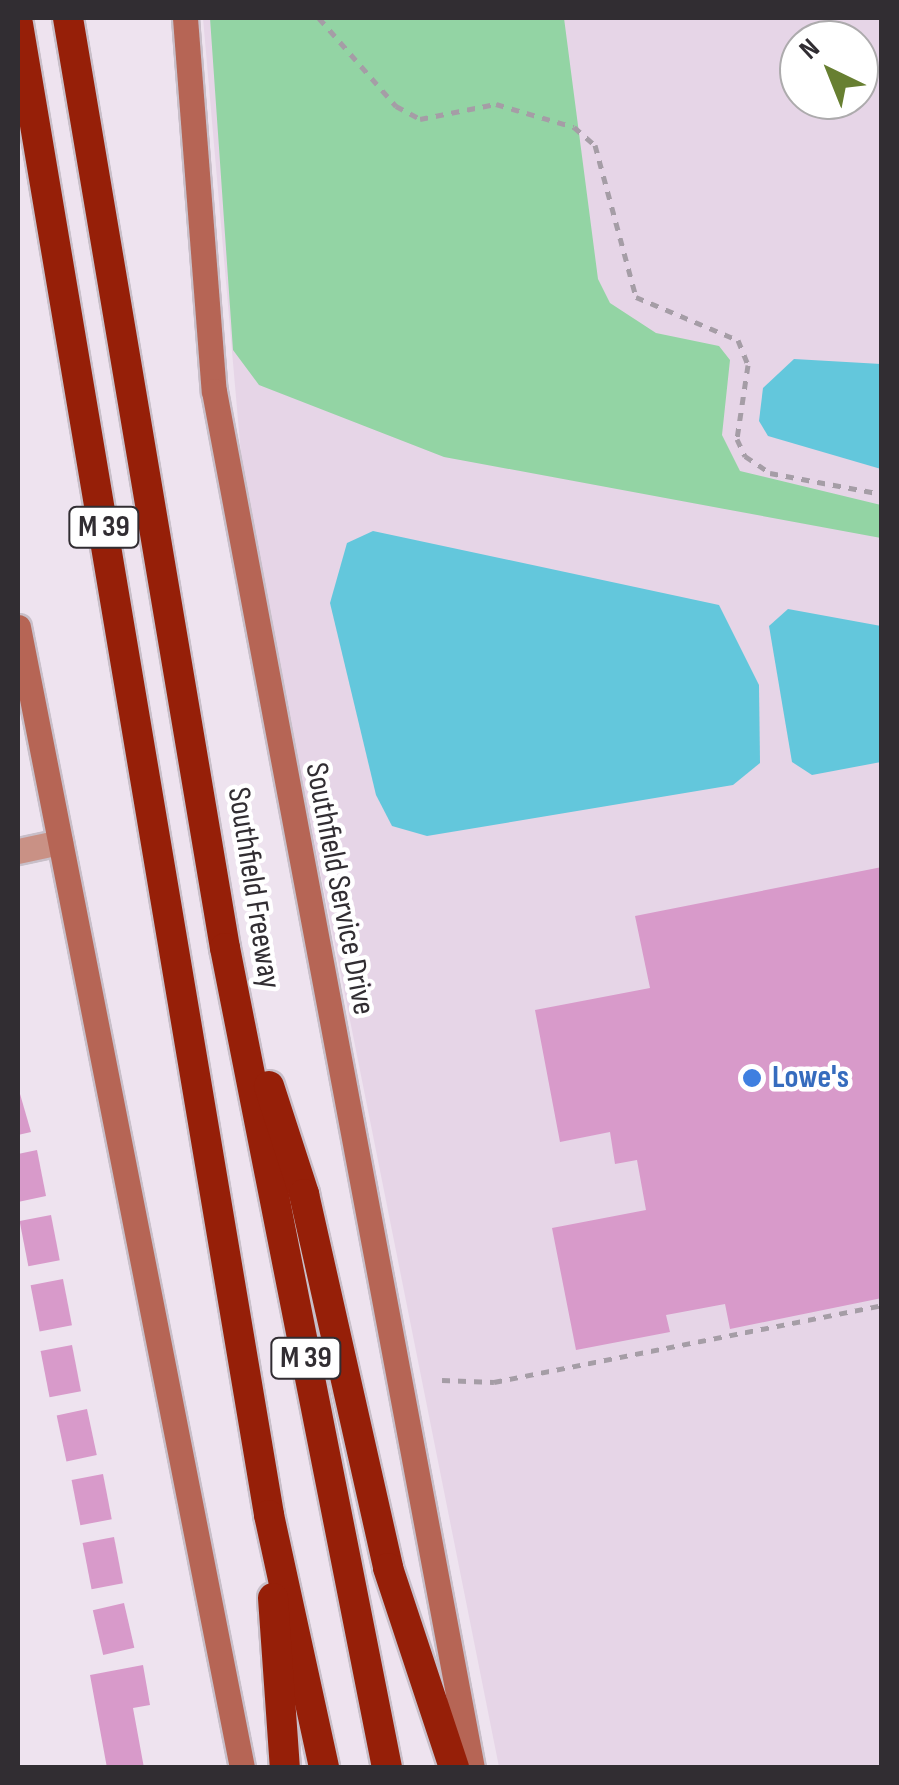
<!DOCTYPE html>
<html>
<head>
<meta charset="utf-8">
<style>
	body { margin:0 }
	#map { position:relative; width:899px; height:1785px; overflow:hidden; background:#eee3ef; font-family:"Sofia Sans Condensed",sans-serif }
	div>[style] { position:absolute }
	.built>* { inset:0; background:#e6d5e7 }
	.green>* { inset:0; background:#93d4a4 }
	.water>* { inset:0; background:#63c7dc }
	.building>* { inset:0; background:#d89aca; transform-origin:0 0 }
	.path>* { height:5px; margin-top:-2.5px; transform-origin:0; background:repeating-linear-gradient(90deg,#a59da6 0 8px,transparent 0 16px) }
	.roads { filter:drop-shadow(2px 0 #c8bfc9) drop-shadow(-2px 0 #c8bfc9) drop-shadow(0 2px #c8bfc9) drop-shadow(0 -2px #c8bfc9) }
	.minor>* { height:25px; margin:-12.5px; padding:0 12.5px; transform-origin:12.5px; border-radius:12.5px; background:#c99185 }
	.secondary>* { height:25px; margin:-12.5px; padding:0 12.5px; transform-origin:12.5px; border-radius:12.5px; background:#b66555 }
	.motorway>* { height:30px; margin:-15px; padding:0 15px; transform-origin:15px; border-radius:15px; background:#961f08 }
	.dots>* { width:28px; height:28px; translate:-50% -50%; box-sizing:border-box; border:5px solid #fff; border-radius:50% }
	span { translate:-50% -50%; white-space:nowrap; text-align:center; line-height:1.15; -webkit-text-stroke:9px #fff; paint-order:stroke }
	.shield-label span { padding:2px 8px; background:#fff; border:2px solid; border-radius:8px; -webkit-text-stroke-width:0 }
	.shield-label { font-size:30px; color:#312d32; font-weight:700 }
	.street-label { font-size:32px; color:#312d32 }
	.shop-label { font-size:32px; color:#366cbe; font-weight:700 }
	.left { translate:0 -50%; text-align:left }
	.frame { position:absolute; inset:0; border:20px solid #312d32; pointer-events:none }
	.north { position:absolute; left:779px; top:20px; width:100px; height:100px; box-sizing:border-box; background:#fff; border:2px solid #adabad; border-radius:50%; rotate:317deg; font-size:28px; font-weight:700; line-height:40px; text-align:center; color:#312d32 }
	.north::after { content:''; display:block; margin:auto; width:35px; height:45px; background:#677f31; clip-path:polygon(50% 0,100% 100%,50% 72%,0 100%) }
</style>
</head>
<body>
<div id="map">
	<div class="built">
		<div style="clip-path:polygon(evenodd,203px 18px,881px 18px,881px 1767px,499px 1767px,244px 489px,203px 18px,799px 40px,859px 40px,859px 100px,799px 100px,799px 40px)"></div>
	</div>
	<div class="green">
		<div style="clip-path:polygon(210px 18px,564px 18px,598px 279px,610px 303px,656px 333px,719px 346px,730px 360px,722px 435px,740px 471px,881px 505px,881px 538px,444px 457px,259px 385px,233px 350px)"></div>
	</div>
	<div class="water">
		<div style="clip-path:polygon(794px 359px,881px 364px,881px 469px,768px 436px,759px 421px,763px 388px)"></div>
		<div style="clip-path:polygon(373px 531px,719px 605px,759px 685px,760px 763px,733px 785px,427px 836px,392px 826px,376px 795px,330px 603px,347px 543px)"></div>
		<div style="clip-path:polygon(788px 609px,881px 626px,881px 762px,812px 775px,792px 762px,769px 626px)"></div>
	</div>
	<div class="building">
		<div style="clip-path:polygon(882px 867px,882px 1298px,730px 1329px,725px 1304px,666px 1315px,670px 1332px,576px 1350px,552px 1228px,646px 1210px,637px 1160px,615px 1164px,610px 1132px,560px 1142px,535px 1010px,650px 988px,635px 916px)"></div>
		<div style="clip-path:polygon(18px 1087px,31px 1132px,18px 1135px)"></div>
		<div style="clip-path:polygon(37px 1150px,46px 1196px,18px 1202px,18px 1154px)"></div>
		<div style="left:51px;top:1215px;width:46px;height:32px;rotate:79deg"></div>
		<div style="left:63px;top:1279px;width:47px;height:33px;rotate:79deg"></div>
		<div style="left:72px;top:1345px;width:47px;height:32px;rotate:79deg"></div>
		<div style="left:87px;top:1409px;width:47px;height:31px;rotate:78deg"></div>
		<div style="left:103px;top:1474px;width:46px;height:32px;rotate:79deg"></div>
		<div style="left:114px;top:1537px;width:47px;height:32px;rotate:79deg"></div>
		<div style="left:124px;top:1603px;width:46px;height:32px;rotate:77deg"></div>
		<div style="clip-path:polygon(143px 1665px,150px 1705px,133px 1708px,144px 1768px,107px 1768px,90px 1675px)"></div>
	</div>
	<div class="path">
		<div style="left:319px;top:18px;width:117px;rotate:48.8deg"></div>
		<div style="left:396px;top:106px;width:27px;rotate:28deg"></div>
		<div style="left:420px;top:119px;width:77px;rotate:-11.2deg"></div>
		<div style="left:496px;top:104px;width:81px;rotate:16.4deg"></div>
		<div style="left:574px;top:127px;width:28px;rotate:41deg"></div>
		<div style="left:595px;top:145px;width:157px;rotate:74.9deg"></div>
		<div style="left:636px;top:297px;width:111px;rotate:22.9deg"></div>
		<div style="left:738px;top:340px;width:27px;rotate:68deg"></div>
		<div style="left:748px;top:365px;width:75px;rotate:98.5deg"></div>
		<div style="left:737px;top:439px;width:19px;rotate:65deg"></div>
		<div style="left:745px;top:456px;width:30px;rotate:34deg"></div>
		<div style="left:770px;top:473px;width:114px;rotate:10.6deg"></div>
		<div style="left:442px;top:1380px;width:52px;rotate:2.2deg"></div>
		<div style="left:494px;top:1382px;width:396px;rotate:-11.2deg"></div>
	</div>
	<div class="roads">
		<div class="minor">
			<div style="left:18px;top:851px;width:43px;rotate:-12.1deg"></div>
		</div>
		<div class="secondary">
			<div style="left:185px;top:18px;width:374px;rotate:85.6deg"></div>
			<div style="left:214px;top:391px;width:1401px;rotate:79.39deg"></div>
			<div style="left:18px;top:627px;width:1163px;rotate:78.89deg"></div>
		</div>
		<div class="motorway">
			<div style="left:68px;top:18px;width:943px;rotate:80.42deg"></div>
			<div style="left:225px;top:948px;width:836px;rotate:78.82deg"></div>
			<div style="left:18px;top:24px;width:1512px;rotate:80.44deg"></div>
			<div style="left:269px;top:1515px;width:259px;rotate:77.7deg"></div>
			<div style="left:269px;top:1086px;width:114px;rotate:72deg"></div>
			<div style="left:304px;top:1194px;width:383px;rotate:77.3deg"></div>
			<div style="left:388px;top:1568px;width:211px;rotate:71.7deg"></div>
			<div style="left:273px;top:1598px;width:170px;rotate:86deg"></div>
		</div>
	</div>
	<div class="dots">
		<div style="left:752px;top:1078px;background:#3f7fe0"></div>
	</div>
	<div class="shield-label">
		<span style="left:104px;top:527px">M 39</span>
		<span style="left:306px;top:1358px">M 39</span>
	</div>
	<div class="street-label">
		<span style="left:253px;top:888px;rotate:81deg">Southfield Freeway</span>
		<span style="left:339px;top:889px;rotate:79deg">Southfield Service Drive</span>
	</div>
	<div class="shop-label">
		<span class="left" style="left:772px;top:1078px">Lowe's</span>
	</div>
	<div class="frame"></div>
	<div class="north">N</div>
</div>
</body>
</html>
